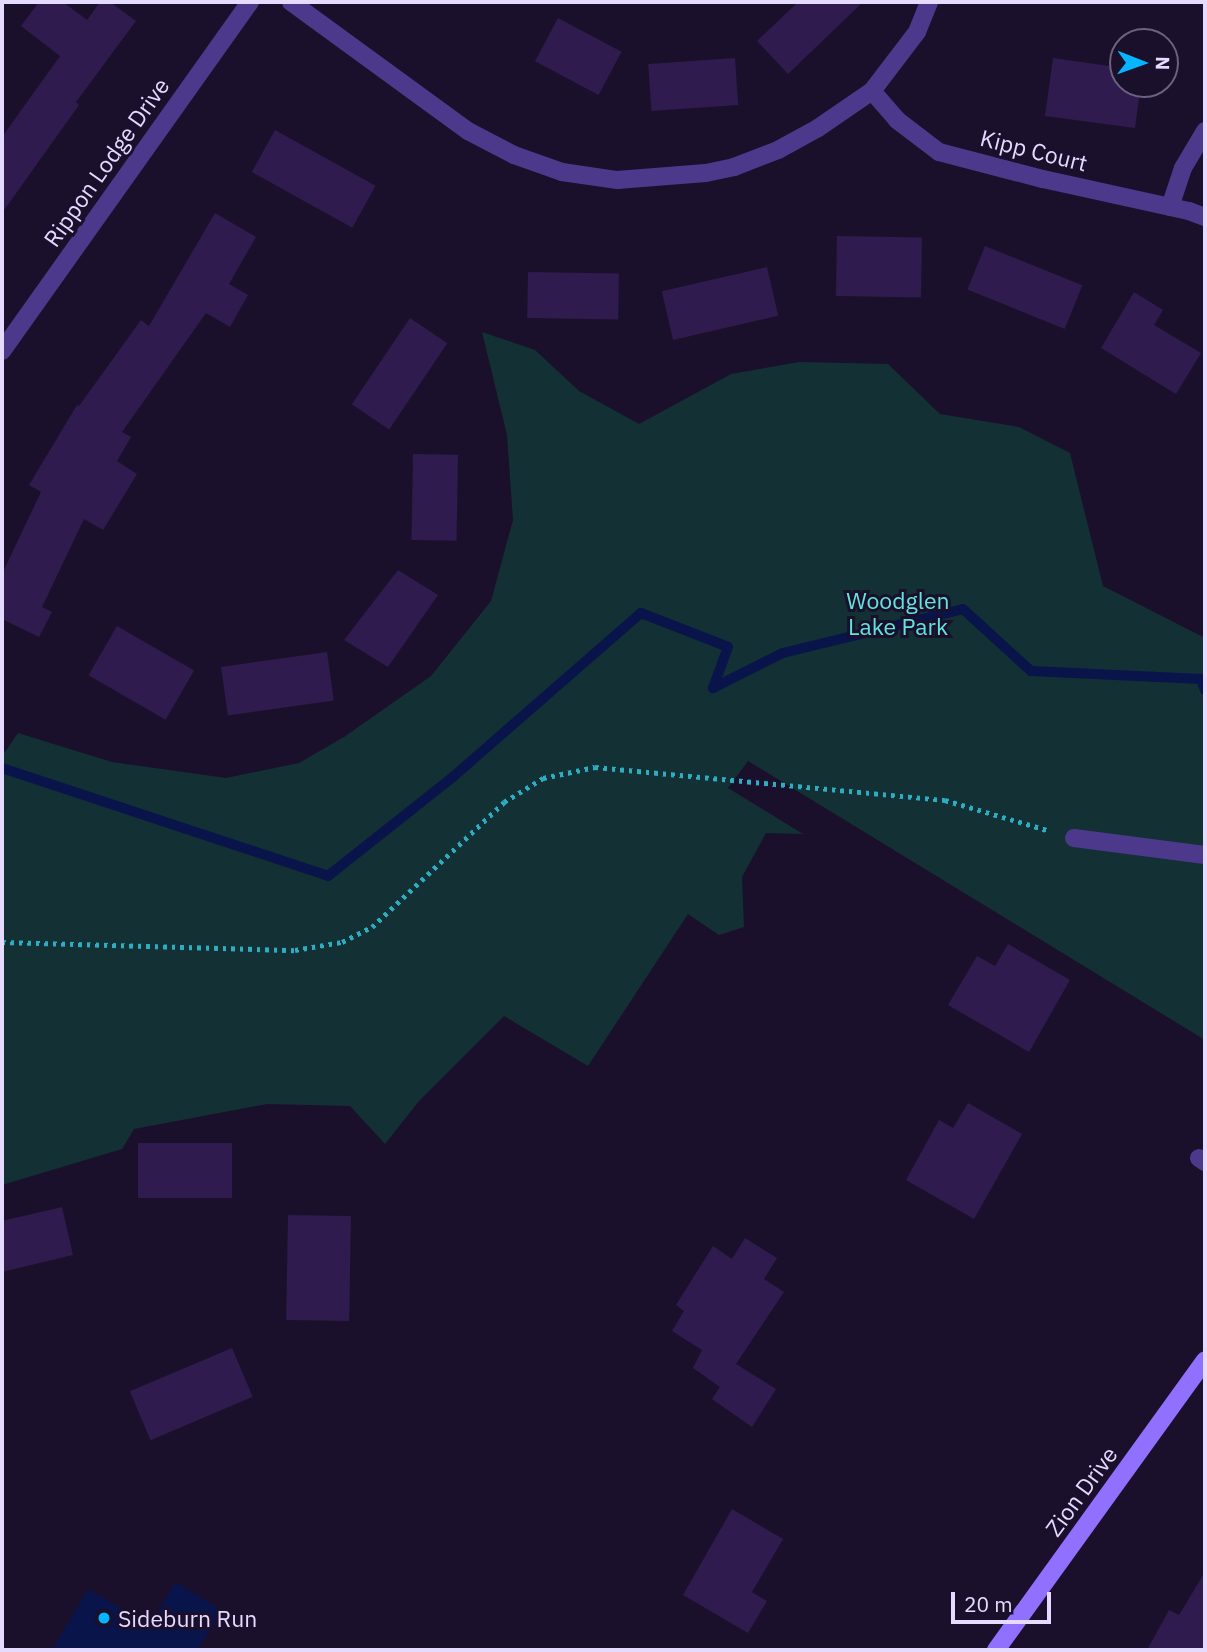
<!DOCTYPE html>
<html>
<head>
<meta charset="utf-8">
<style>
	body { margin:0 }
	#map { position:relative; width:1207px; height:1652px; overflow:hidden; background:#1a102b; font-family:"IBM Plex Sans",sans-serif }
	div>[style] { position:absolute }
	.green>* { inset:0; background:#133035 }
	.water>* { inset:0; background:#09144b }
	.stream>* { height:10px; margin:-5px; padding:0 5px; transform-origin:5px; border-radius:5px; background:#09144b }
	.building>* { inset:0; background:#2f1b4d; transform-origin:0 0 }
	.path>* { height:4.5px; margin-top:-2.25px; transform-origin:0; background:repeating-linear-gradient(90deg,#2cadc1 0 3.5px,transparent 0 8.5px) }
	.lane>* { height:18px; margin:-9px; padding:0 9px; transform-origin:9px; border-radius:9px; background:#4d398b }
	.street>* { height:18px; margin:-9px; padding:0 9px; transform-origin:9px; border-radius:9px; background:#4d398b }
	.secondary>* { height:18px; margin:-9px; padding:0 9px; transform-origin:9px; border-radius:9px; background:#9071ff }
	.dots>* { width:19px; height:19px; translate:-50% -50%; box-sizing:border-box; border:4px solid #1a102b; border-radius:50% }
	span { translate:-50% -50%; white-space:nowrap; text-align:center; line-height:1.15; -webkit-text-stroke:6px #1a102b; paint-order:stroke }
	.street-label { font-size:23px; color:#e5daff }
	.park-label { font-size:23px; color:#60e5de }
	.poi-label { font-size:23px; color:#e5daff }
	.left { translate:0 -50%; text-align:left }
	.frame { position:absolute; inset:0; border:4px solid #e5daff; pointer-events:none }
	.north { position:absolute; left:1109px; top:28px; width:70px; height:70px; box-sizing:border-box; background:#1a102b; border:2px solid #6b6180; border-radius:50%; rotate:91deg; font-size:19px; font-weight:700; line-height:28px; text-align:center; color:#e5daff }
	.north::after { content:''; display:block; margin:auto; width:24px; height:32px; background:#06b5ff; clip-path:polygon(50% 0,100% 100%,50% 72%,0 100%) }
	.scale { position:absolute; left:951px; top:1592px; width:100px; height:32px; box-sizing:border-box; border:4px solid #e5daff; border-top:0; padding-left:9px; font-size:21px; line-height:24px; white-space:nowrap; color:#e5daff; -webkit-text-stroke:5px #1a102b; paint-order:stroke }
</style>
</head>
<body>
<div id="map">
	<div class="green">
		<div style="clip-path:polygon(482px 332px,535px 350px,579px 391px,639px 424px,731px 374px,799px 362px,888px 364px,940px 414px,1019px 427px,1070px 453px,1103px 586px,1205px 638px,1205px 1040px,748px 761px,728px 788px,803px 834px,766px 833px,742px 877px,744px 927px,719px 935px,688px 914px,588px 1066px,504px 1016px,419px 1101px,385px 1144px,350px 1106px,267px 1104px,134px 1129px,122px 1149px,2px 1185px,2px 750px,5px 752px,18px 733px,112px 762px,226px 778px,299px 763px,344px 737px,431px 676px,491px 601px,513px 520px,507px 435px)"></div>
	</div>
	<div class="water">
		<div style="clip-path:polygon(175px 1582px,222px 1610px,198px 1650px,52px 1650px,88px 1589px,150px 1625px)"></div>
	</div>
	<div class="stream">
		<div style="left:2px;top:768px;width:343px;rotate:18.3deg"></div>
		<div style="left:328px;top:876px;width:161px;rotate:-38.4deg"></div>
		<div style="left:454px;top:776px;width:248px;rotate:-41.1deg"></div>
		<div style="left:641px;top:613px;width:93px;rotate:21.3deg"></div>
		<div style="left:728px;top:647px;width:44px;rotate:110.1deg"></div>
		<div style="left:713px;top:688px;width:78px;rotate:-26.6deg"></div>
		<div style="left:783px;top:653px;width:185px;rotate:-13.7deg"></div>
		<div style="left:963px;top:609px;width:92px;rotate:42.4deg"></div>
		<div style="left:1031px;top:671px;width:170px;rotate:2.7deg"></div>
		<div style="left:1201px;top:679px;width:12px;rotate:70deg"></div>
	</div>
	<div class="building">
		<div style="clip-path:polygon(39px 2px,63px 2px,87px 20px,100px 2px,110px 2px,136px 21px,76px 102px,79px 105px,2px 213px,2px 137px,60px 56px,21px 26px)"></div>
		<div style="clip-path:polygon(798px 2px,863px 2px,788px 74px,757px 41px)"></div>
		<div style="left:558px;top:18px;width:72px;height:49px;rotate:28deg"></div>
		<div style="left:735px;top:58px;width:47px;height:87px;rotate:86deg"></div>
		<div style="clip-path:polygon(1053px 58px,1123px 68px,1123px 84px,1141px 84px,1135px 128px,1045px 116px)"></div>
		<div style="left:275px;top:130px;width:115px;height:48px;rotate:29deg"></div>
		<div style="clip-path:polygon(215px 213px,256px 237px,229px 284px,248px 295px,230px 327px,206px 313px,122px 432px,131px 437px,117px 461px,137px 474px,103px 530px,84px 519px,42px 607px,52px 612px,39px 637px,2px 619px,2px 574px,41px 492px,29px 485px,77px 405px,79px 406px,141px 320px,149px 326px)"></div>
		<div style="left:837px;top:236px;width:85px;height:60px;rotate:1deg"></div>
		<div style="left:985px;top:246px;width:105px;height:47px;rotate:22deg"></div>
		<div style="left:767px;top:267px;width:50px;height:108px;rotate:77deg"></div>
		<div style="left:528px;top:272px;width:91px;height:46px;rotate:1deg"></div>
		<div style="clip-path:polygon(1134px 292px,1163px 310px,1154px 325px,1201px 353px,1176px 394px,1101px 348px)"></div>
		<div style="left:410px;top:318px;width:45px;height:104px;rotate:34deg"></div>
		<div style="left:413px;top:454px;width:45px;height:86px;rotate:1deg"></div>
		<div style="clip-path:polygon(398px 570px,438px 595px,388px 667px,344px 640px)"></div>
		<div style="left:117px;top:626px;width:89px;height:57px;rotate:30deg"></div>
		<div style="left:327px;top:652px;width:49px;height:107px;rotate:82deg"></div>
		<div style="clip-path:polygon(1008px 944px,1070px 980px,1029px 1052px,948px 1005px,977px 956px,995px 966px)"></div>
		<div style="clip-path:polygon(968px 1103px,1022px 1134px,974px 1219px,906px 1180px,939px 1120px,953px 1128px)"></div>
		<div style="left:138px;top:1143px;width:94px;height:55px"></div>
		<div style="clip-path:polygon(62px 1207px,73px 1255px,2px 1272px,2px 1221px)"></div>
		<div style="left:288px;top:1215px;width:63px;height:105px;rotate:1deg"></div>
		<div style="clip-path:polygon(745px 1238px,777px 1258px,764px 1279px,784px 1292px,736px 1364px,776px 1389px,752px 1427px,712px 1399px,720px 1387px,693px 1368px,702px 1350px,672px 1331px,684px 1311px,676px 1305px,713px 1246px,732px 1259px)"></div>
		<div style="left:232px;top:1348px;width:53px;height:111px;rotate:67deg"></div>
		<div style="clip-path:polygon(732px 1509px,783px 1539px,752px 1592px,767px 1601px,748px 1633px,683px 1595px)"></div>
		<div style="clip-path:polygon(1205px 1572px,1205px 1650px,1147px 1650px,1169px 1610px,1179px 1615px)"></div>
	</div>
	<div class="path">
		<div style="left:2px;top:942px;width:293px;rotate:1.6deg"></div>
		<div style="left:295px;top:950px;width:48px;rotate:-9.7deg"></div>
		<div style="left:342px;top:942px;width:34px;rotate:-27deg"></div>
		<div style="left:372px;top:927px;width:182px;rotate:-43.4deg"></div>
		<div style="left:504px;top:802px;width:46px;rotate:-31.6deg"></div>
		<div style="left:543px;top:778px;width:53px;rotate:-11.9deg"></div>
		<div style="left:595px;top:767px;width:352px;rotate:5.4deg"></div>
		<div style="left:945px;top:800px;width:109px;rotate:16.4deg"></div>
	</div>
	<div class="lane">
		<div style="left:1170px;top:207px;width:41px;rotate:-71.6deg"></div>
		<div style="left:1183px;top:168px;width:43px;rotate:-59.3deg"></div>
		<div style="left:1074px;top:838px;width:132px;rotate:7.4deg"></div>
		<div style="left:1199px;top:1158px;width:7px;rotate:34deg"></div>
	</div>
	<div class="street">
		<div style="left:291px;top:2px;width:219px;rotate:36.1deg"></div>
		<div style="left:468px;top:131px;width:52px;rotate:27.6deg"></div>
		<div style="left:514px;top:155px;width:51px;rotate:19.5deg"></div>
		<div style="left:562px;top:172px;width:56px;rotate:8.3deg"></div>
		<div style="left:617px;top:180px;width:89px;rotate:-4.5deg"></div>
		<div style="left:706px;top:173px;width:29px;rotate:-12deg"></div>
		<div style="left:734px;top:167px;width:47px;rotate:-21.1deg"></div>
		<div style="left:778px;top:150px;width:46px;rotate:-28.8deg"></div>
		<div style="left:818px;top:128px;width:65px;rotate:-34.4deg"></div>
		<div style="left:872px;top:91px;width:74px;rotate:-52.7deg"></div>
		<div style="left:917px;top:32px;width:32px;rotate:-68deg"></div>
		<div style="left:872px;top:91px;width:38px;rotate:49deg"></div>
		<div style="left:897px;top:120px;width:53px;rotate:37.3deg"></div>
		<div style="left:939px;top:152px;width:107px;rotate:14.6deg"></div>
		<div style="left:1043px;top:179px;width:149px;rotate:12.4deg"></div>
		<div style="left:1189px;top:211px;width:17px;rotate:21deg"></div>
		<div style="left:2px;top:351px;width:428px;rotate:-54.6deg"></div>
	</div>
	<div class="secondary">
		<div style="left:996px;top:1650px;width:357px;rotate:-54.2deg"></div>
	</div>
	<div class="dots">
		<div style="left:104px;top:1618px;background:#06b5ff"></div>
	</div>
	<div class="street-label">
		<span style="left:1034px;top:150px;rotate:14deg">Kipp Court</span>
		<span style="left:106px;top:162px;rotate:-55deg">Rippon Lodge Drive</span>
		<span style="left:1081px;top:1491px;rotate:-54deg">Zion Drive</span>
	</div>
	<div class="park-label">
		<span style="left:898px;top:613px">Woodglen<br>Lake Park</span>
	</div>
	<div class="poi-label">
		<span class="left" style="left:118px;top:1618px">Sideburn Run</span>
	</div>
	<div class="frame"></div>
	<div class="north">N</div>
	<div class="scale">20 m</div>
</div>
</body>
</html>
